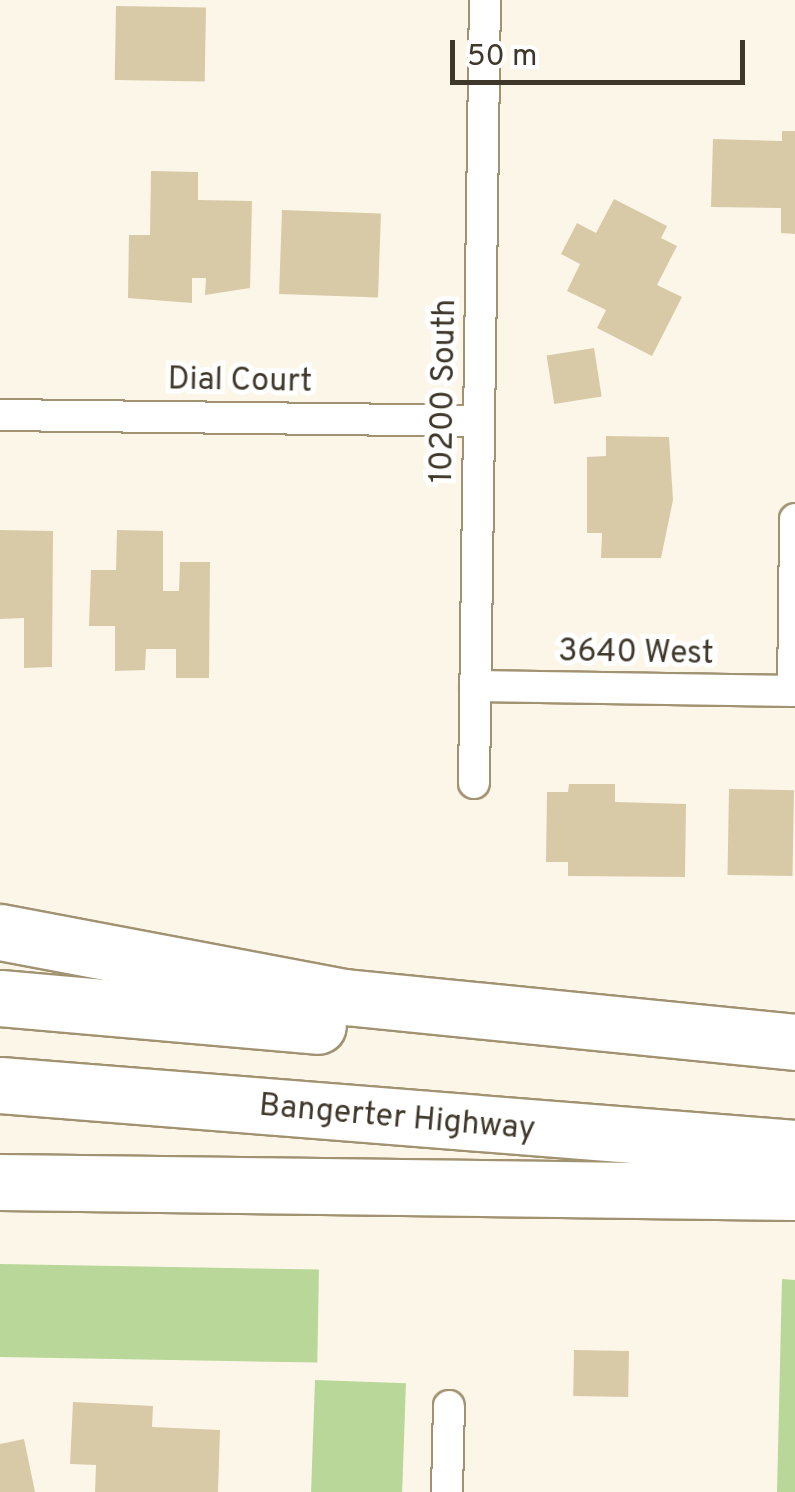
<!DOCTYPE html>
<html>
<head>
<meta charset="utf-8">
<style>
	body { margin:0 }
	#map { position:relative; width:795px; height:1492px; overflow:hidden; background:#fcf6e8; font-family:Overpass,sans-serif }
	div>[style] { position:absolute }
	.green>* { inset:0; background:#b8d798; transform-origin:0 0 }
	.building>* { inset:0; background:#d9caa7; transform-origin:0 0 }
	.roads { filter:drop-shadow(2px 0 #a19271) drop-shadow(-2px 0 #a19271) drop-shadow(0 2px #a19271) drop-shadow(0 -2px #a19271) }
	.street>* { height:30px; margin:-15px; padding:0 15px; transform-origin:15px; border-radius:15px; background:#fff }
	.highway>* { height:55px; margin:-27.5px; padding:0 27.5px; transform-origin:27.5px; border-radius:27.5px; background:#fff }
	span { translate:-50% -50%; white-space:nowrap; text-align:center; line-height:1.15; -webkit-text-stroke:10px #fff; paint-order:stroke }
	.street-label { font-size:32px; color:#3f382a }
	.scale { position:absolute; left:450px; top:40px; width:295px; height:45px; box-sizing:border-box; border:5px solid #3f382a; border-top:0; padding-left:12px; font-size:30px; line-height:35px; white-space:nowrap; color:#3f382a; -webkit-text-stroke:8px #fff; paint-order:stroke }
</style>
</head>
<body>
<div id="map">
	<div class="green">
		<div style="left:0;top:1264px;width:319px;height:93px;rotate:1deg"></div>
		<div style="clip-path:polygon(782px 1279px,795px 1280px,795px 1492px,777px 1492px)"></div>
		<div style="left:315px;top:1380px;width:91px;height:112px;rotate:2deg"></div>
	</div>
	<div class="building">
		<div style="left:116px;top:6px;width:90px;height:74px;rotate:1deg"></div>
		<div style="clip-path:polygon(782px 131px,795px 131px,795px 234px,781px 233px,781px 208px,711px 207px,713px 139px,782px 141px)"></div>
		<div style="clip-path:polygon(151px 171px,198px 172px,198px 200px,252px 201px,250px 288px,205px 295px,206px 278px,192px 278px,192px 303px,128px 298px,129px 235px,150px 235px)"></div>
		<div style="clip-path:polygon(614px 199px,667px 226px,661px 238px,677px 246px,657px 285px,682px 297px,652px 356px,597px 328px,606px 310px,567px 291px,580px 264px,561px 254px,577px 223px,596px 233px)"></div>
		<div style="left:282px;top:210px;width:99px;height:84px;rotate:2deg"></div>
		<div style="left:594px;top:348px;width:49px;height:48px;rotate:81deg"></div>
		<div style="clip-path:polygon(606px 436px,669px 437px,673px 500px,661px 558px,601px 558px,602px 533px,587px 533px,587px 457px,606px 456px)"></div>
		<div style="clip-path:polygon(0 530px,53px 531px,52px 667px,24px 668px,24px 618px,0 619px)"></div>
		<div style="clip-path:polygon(117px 530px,163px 531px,163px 591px,179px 591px,180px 562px,210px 562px,209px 678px,176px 678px,176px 649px,146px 649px,145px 670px,115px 671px,115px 626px,89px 626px,91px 570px,116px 570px)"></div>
		<div style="clip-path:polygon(569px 784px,615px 784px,615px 802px,686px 804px,685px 877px,568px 876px,568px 862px,546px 862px,547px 792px,568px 792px)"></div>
		<div style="left:729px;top:789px;width:65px;height:86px;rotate:1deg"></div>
		<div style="left:574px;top:1350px;width:55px;height:46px;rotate:1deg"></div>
		<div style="clip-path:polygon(73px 1402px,153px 1406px,152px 1427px,220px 1430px,218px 1492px,95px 1492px,96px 1465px,70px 1464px)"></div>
		<div style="clip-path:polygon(24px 1439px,35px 1492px,0 1492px,0 1444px)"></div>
	</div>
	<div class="roads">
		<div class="street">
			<div style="left:0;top:415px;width:479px;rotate:0.7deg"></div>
			<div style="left:475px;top:686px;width:320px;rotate:0.9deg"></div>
			<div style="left:793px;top:691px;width:172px;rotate:-89.3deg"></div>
			<div style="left:474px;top:783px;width:783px;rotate:-89.2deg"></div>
			<div style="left:447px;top:1492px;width:86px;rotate:-88.7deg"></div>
		</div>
		<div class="highway">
			<div style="left:0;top:932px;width:351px;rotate:10.7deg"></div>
			<div style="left:345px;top:997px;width:452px;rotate:5.7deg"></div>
			<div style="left:0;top:998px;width:319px;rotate:5deg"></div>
			<div style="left:0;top:1085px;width:797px;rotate:4.53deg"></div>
			<div style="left:0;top:1182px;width:795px;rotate:0.72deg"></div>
		</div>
	</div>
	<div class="street-label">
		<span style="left:240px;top:382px;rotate:1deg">Dial Court</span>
		<span style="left:445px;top:391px;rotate:-89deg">10200 South</span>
		<span style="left:636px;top:654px;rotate:1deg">3640 West</span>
		<span style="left:397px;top:1119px;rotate:5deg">Bangerter Highway</span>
	</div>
	<div class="scale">50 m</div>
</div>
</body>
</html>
